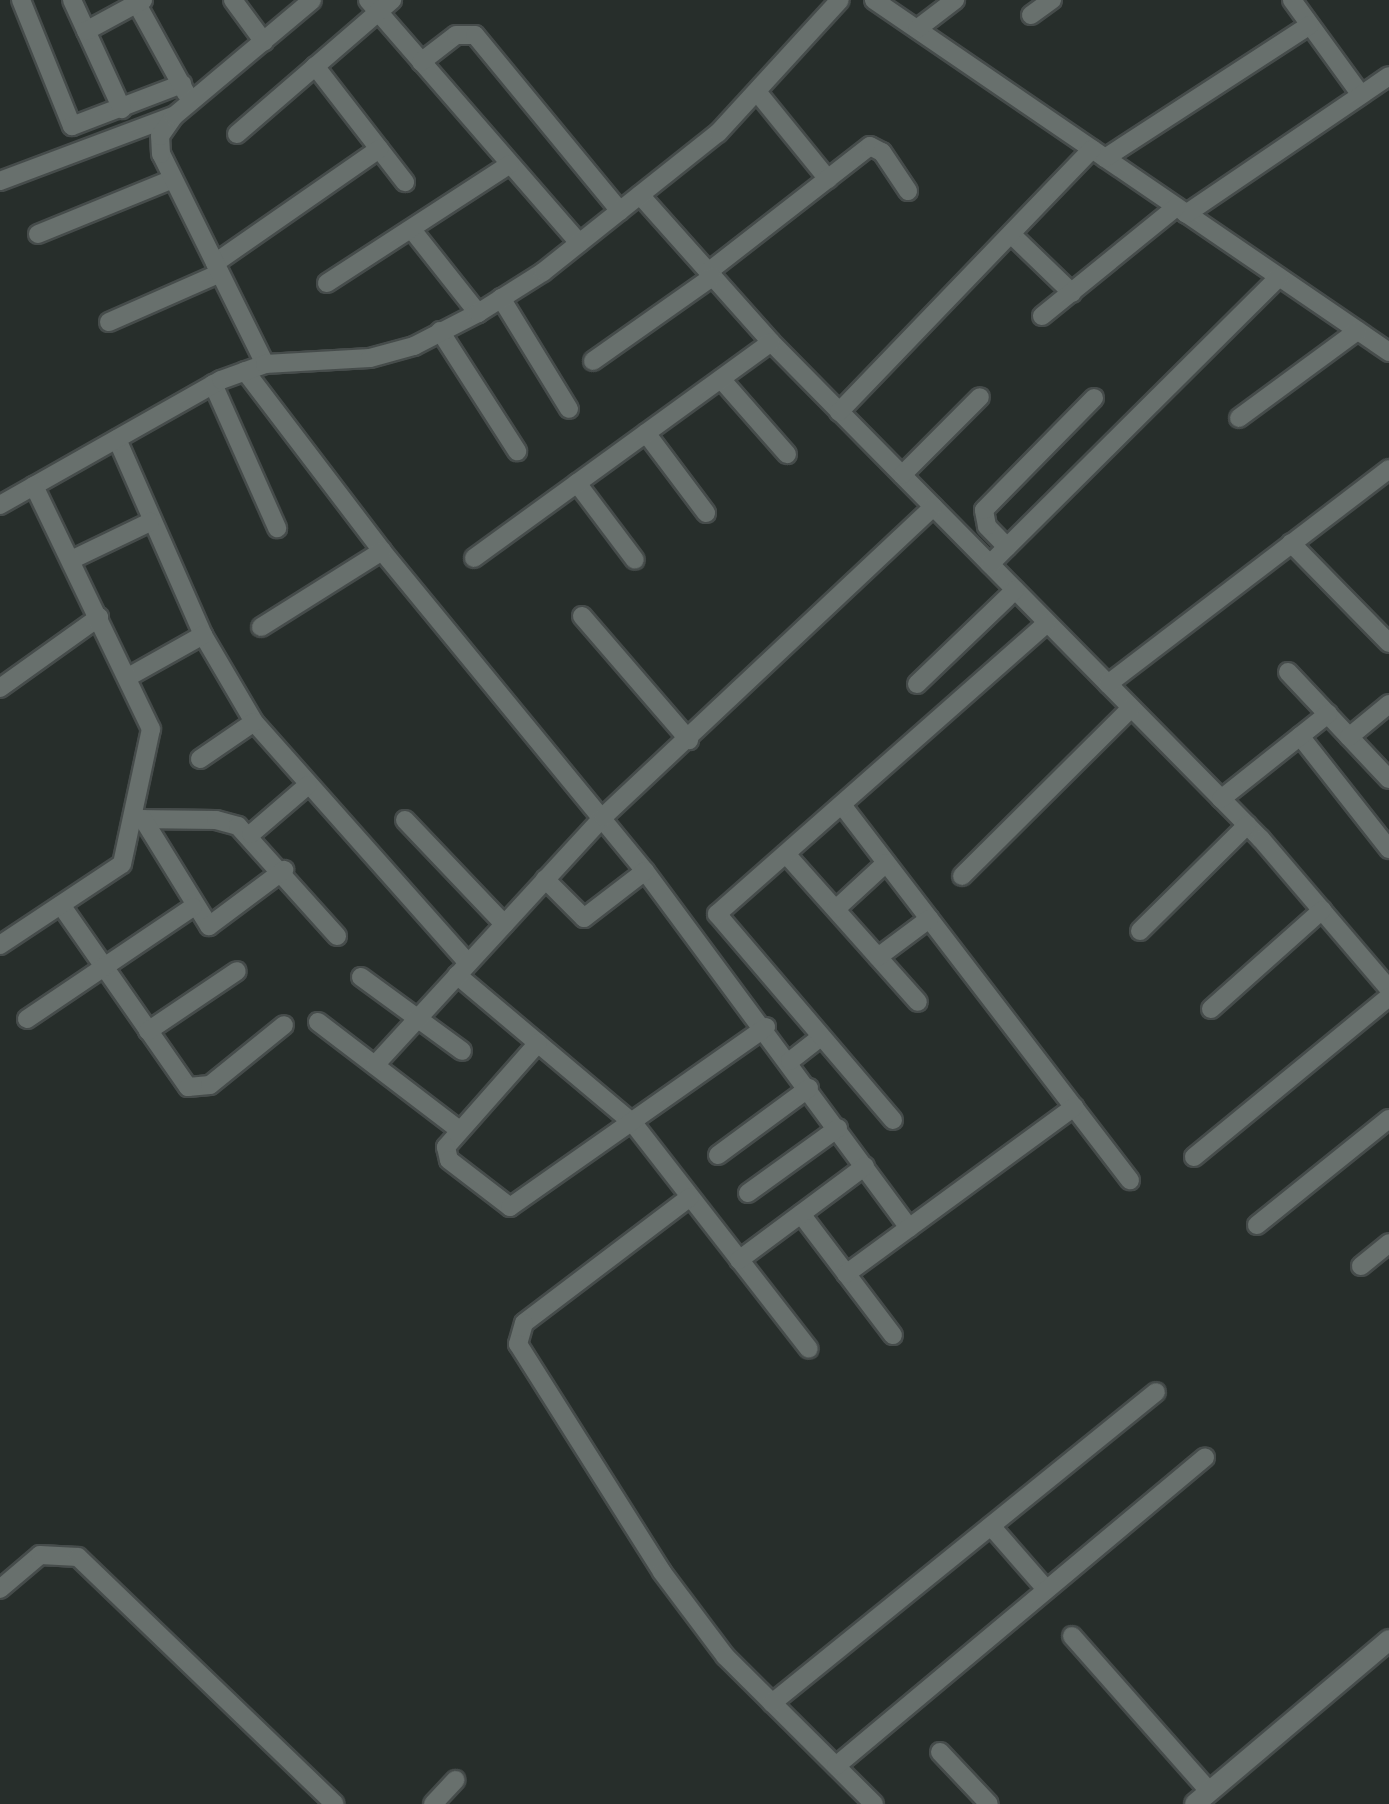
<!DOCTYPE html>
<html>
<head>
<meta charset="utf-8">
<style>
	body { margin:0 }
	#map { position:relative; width:1389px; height:1804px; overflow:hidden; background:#272e2b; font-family:Raleway,sans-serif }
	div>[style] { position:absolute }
	.roads { filter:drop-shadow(2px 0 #464c4b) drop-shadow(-2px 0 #464c4b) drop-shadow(0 2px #464c4b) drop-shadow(0 -2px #464c4b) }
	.minor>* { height:18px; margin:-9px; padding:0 9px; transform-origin:9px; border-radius:9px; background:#68706d }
	.tertiary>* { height:20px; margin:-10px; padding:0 10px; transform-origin:10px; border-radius:10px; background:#68706d }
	span { translate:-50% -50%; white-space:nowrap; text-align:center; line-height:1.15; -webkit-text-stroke:8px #1d2422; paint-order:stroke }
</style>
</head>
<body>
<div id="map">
	<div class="roads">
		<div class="minor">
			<div style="left:21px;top:0;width:136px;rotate:68deg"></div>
			<div style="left:72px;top:126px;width:118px;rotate:-20.9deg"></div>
			<div style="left:72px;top:0;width:120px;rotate:65.4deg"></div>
			<div style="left:233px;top:0;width:52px;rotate:53.6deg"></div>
			<div style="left:368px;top:0;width:322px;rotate:49deg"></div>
			<div style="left:874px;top:0;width:624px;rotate:34.35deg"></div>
			<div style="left:1292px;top:0;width:117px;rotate:54deg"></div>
			<div style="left:137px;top:4px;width:102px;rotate:61.2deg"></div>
			<div style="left:1031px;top:15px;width:26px;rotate:-36deg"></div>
			<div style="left:917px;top:29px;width:48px;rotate:-37.3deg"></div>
			<div style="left:86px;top:31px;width:65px;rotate:-28.5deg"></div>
			<div style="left:421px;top:62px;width:44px;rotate:-37.6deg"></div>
			<div style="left:456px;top:35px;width:19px"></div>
			<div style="left:475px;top:35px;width:228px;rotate:50.5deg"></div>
			<div style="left:315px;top:66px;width:147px;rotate:52.2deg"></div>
			<div style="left:758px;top:93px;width:111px;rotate:50.9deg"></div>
			<div style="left:237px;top:134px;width:205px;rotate:-40.8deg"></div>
			<div style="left:1105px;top:158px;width:244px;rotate:-33deg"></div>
			<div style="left:0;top:181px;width:185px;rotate:-20.6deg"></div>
			<div style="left:640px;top:195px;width:197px;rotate:48.3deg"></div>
			<div style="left:771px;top:342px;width:698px;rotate:45.41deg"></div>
			<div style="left:1261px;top:839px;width:197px;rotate:49.5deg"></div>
			<div style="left:1186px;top:214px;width:245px;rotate:-34.2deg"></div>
			<div style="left:413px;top:231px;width:105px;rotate:51.6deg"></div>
			<div style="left:38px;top:234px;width:146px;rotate:-22.2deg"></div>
			<div style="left:1011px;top:234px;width:85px;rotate:44deg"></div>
			<div style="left:215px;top:263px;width:200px;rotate:-34.8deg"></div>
			<div style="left:708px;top:272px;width:205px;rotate:-37.9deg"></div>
			<div style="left:870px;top:146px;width:13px;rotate:27deg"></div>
			<div style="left:882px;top:152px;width:47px;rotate:56.3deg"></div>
			<div style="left:327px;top:283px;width:218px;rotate:-33deg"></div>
			<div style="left:501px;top:298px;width:130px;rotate:58.5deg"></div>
			<div style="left:1042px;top:316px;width:173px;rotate:-39.1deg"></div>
			<div style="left:109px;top:322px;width:121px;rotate:-23.8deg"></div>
			<div style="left:440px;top:331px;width:143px;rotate:57.3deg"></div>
			<div style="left:593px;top:361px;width:146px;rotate:-35.2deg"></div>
			<div style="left:265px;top:364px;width:234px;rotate:-116.3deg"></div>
			<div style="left:161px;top:154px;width:18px;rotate:-93deg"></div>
			<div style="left:160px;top:136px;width:24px;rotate:-55deg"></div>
			<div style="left:174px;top:116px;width:180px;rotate:-40deg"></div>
			<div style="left:245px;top:371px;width:226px;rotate:52.7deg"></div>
			<div style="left:382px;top:551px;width:414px;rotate:50.6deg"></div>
			<div style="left:645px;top:871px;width:444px;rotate:53.5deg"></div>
			<div style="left:721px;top:379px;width:100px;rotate:48.7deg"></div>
			<div style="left:213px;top:384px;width:158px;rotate:66deg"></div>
			<div style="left:839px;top:412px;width:365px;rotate:-46.1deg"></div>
			<div style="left:1239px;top:418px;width:147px;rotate:-36.4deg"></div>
			<div style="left:646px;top:433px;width:100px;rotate:53.1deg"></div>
			<div style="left:117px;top:439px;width:214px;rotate:66.3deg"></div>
			<div style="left:203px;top:635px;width:101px;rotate:59.6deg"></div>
			<div style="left:254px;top:722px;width:322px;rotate:48.4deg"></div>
			<div style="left:902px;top:475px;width:110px;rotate:-45deg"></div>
			<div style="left:577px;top:483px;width:96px;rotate:53deg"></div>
			<div style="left:0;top:505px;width:254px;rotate:-29.5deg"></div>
			<div style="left:221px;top:380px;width:47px;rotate:-20deg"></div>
			<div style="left:265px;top:364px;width:105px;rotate:-3.3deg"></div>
			<div style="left:370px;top:358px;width:46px;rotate:-15.3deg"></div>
			<div style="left:414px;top:346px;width:72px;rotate:-27.3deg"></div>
			<div style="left:478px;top:313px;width:77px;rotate:-32.2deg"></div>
			<div style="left:543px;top:272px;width:223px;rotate:-38.5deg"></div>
			<div style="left:718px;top:133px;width:180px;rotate:-47.5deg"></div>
			<div style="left:1291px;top:543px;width:140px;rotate:45.6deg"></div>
			<div style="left:1007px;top:547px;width:29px;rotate:-134deg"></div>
			<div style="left:987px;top:526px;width:16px;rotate:-101deg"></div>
			<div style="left:984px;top:510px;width:157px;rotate:-45.5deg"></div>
			<div style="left:474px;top:558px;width:367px;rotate:-36deg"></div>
			<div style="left:71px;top:560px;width:88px;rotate:-25.7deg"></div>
			<div style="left:990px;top:564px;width:407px;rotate:-44.8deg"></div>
			<div style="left:582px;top:616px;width:164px;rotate:49.2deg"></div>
			<div style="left:261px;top:627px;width:143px;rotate:-32.1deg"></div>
			<div style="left:1288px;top:672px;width:147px;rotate:46.7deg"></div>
			<div style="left:130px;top:676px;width:84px;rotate:-29.3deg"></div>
			<div style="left:917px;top:684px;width:136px;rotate:-43.8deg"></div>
			<div style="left:1108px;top:684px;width:354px;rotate:-37.4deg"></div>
			<div style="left:0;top:688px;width:122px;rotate:-35.6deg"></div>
			<div style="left:1300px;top:736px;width:144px;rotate:51.8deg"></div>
			<div style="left:1349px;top:737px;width:52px;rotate:-39.5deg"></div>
			<div style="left:200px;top:759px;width:65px;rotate:-34.4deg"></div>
			<div style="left:1221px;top:799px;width:137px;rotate:-38.5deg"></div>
			<div style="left:842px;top:805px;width:473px;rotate:52.5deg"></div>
			<div style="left:136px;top:819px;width:80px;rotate:0.7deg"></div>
			<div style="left:216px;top:820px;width:23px;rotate:15deg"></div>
			<div style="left:238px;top:826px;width:148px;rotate:48deg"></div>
			<div style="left:143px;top:819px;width:126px;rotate:58.3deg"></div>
			<div style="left:209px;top:926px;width:94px;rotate:-36.7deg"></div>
			<div style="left:405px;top:820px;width:144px;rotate:46.4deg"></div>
			<div style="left:251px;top:834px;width:75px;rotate:-40.7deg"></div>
			<div style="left:786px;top:854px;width:198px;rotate:48.3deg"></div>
			<div style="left:962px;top:876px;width:238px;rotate:-44.8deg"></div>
			<div style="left:545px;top:879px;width:55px;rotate:45deg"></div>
			<div style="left:584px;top:918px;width:77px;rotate:-37.6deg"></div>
			<div style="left:61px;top:905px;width:222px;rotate:55.1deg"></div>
			<div style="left:188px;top:1087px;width:22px;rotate:-5deg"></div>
			<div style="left:210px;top:1085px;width:95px;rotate:-39deg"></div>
			<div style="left:836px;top:909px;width:68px;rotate:-42.6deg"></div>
			<div style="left:1140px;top:931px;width:151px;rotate:-44.7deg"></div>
			<div style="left:0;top:945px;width:146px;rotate:-33.6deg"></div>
			<div style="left:122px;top:864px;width:138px;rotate:-77.9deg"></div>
			<div style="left:151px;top:729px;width:270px;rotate:-115.7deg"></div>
			<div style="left:878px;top:957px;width:64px;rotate:-36.7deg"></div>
			<div style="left:457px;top:975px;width:230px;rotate:40.1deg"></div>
			<div style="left:633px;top:1123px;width:286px;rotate:52.1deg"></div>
			<div style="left:361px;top:977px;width:125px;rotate:36.2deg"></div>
			<div style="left:1211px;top:1009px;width:149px;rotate:-41.7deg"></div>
			<div style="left:27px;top:1019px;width:200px;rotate:-34deg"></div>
			<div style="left:318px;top:1022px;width:176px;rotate:37.4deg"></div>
			<div style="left:148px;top:1031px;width:107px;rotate:-34deg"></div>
			<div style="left:538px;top:1043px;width:139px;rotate:131.5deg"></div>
			<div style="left:446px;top:1147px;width:13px;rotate:77deg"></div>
			<div style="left:449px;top:1160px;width:77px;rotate:37.6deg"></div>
			<div style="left:510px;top:1207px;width:313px;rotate:-35.1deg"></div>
			<div style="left:790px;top:1061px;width:39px;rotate:-38deg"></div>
			<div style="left:375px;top:1065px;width:337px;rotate:-47.4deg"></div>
			<div style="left:603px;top:817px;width:453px;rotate:-43.2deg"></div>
			<div style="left:893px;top:1120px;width:271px;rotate:-130.5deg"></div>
			<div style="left:717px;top:914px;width:440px;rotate:-41.4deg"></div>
			<div style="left:718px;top:1155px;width:113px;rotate:-36.4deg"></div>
			<div style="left:1194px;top:1157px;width:252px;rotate:-39.4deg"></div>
			<div style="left:748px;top:1193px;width:111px;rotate:-35.8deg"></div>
			<div style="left:690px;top:1197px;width:208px;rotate:142.8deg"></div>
			<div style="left:524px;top:1323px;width:22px;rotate:106deg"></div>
			<div style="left:518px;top:1344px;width:270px;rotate:57.7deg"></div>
			<div style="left:662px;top:1572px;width:105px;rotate:53.1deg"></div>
			<div style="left:725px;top:1656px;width:210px;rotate:44.8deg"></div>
			<div style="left:801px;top:1214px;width:152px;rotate:52.8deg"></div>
			<div style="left:1257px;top:1225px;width:169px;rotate:-38.8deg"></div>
			<div style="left:739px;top:1260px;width:157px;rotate:-36.7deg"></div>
			<div style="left:1361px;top:1266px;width:36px;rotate:-39deg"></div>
			<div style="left:846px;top:1274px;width:283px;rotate:-36.2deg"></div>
			<div style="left:991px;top:1526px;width:84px;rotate:48.9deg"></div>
			<div style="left:0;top:1589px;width:52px;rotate:-40.4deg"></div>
			<div style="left:40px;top:1555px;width:38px;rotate:3deg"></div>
			<div style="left:78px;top:1557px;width:356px;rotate:43.9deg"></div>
			<div style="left:1072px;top:1636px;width:208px;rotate:48.5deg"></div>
			<div style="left:772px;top:1703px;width:494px;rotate:-39deg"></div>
			<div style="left:940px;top:1752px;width:71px;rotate:46.7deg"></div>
			<div style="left:836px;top:1766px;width:481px;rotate:-39.9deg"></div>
			<div style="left:433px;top:1804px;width:33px;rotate:-47deg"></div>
		</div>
		<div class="tertiary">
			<div style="left:1195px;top:1804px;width:254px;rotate:-40.2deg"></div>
		</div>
	</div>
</div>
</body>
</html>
